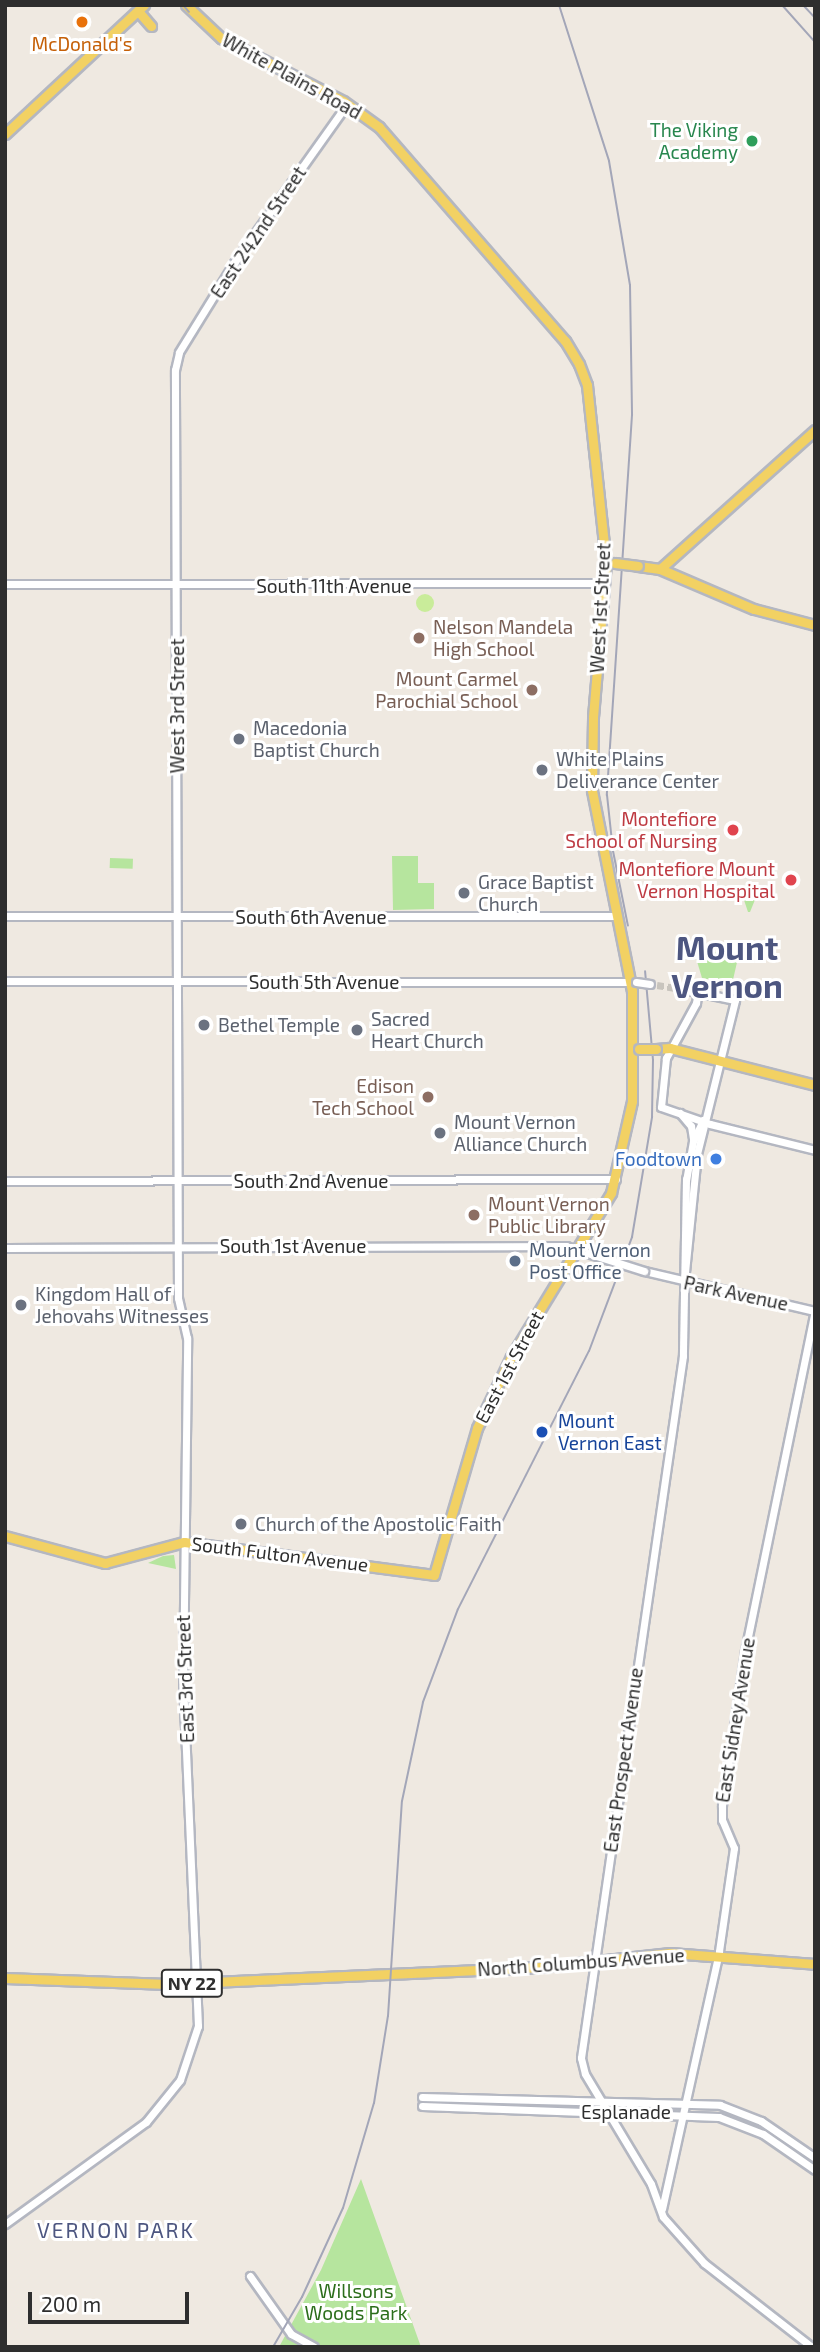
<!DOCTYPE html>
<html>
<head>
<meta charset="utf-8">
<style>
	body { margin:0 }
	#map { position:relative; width:820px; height:2352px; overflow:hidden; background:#efe9e1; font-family:"Exo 2",sans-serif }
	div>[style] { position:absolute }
	.green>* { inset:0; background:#b6e59e; transform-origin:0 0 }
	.pitch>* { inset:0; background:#c9ec9a }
	.round { border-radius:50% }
	.minor-tunnel>* { height:7px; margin-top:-3.5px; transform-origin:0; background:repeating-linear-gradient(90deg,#c8c4bd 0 7px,transparent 0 10.5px) }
	.roads { filter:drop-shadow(2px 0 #b4b7c1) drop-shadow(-2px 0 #b4b7c1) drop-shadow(0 2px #b4b7c1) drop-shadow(0 -2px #b4b7c1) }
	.minor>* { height:7px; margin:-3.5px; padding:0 3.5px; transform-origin:3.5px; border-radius:3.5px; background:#fff }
	.major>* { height:9px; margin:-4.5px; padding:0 4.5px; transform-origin:4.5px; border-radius:4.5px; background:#f2d163 }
	.rail>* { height:2px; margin:-1px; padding:0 1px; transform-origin:1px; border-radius:1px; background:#a3a6b8 }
	.bridges { filter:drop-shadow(2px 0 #b4b7c1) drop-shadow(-2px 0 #b4b7c1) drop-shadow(0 2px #b4b7c1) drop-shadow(0 -2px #b4b7c1) }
	.minor-bridge>* { height:7px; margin:-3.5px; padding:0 3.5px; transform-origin:3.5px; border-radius:3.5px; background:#fff }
	.major-bridge>* { height:9px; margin:-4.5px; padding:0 4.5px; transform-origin:4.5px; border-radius:4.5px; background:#f2d163 }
	.dots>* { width:19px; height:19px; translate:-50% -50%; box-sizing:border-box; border:4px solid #fff; border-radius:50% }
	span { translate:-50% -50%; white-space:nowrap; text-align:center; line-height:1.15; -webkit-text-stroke:6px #fff; paint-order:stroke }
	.shield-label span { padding:2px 5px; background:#fff; border:2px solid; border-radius:5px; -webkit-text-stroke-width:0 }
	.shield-label { font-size:18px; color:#2e2e2e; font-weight:700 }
	.food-label { font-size:19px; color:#c56008 }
	.street-label { font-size:19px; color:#2e2e2e }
	.leisure-label { font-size:19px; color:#27864d }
	.right { translate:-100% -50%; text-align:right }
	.education-label { font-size:19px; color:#785e54 }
	.left { translate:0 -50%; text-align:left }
	.worship-label { font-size:19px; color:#5b616d }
	.health-label { font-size:19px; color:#be3a42 }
	.shop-label { font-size:19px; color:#366cbe }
	.service-label { font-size:19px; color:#4e5e75 }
	.transit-label { font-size:19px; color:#164399 }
	.park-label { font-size:19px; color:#2c6e1b }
	.neighbourhood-label { font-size:21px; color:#4d5680; letter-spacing:2px }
	.town-label { font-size:33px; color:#4d5680; font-weight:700 }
	.frame { position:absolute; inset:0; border:7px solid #2e2e2e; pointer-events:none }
	.scale { position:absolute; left:28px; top:2292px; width:161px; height:32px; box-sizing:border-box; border:4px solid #2e2e2e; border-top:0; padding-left:9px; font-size:21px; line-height:24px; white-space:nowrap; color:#2e2e2e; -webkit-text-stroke:5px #fff; paint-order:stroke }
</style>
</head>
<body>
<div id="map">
	<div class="green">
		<div style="clip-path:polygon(392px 856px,418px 856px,418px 883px,434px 883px,434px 909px,393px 910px)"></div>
		<div style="left:110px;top:858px;width:23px;height:10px;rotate:2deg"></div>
		<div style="clip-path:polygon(759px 890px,750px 912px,748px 912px,741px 891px)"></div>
		<div style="clip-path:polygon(741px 945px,732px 984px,702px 978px,696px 958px)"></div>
		<div style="clip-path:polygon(174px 1555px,176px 1569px,148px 1563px,163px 1556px)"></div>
		<div style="clip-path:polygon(361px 2179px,421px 2347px,279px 2347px,321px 2270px)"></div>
	</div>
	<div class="pitch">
		<div class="round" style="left:416px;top:594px;width:18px;height:18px"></div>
	</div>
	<div class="minor-tunnel">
		<div style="left:657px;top:985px;width:30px;rotate:9deg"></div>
	</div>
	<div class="roads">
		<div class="minor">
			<div style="left:5px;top:584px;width:600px;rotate:-0.1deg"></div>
			<div style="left:5px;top:916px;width:611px"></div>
			<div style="left:5px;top:981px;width:630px;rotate:0.09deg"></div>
			<div style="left:698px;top:989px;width:14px;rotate:98deg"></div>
			<div style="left:696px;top:1003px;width:63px;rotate:118.6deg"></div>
			<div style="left:666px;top:1058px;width:49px;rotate:95.8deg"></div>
			<div style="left:661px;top:1107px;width:52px;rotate:19.1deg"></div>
			<div style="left:710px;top:1124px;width:108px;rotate:13.9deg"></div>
			<div style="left:680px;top:1113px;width:17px;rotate:50deg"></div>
			<div style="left:691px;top:1126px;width:13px;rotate:81deg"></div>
			<div style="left:703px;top:1120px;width:23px;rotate:115deg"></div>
			<div style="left:693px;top:1141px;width:39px;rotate:100deg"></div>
			<div style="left:686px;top:1179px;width:177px;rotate:91deg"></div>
			<div style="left:683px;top:1356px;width:709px;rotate:98.27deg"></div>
			<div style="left:581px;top:2058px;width:16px;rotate:76deg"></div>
			<div style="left:585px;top:2074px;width:128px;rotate:59deg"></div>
			<div style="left:651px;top:2184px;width:35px;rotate:70deg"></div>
			<div style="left:663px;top:2217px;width:62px;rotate:48.3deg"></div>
			<div style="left:704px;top:2263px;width:137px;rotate:37.9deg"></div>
			<div style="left:5px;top:1181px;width:611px;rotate:-0.19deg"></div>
			<div style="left:5px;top:1248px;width:561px;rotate:-0.2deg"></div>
			<div style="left:566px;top:1246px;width:15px;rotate:20deg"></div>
			<div style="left:644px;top:1271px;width:175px;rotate:13.2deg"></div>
			<div style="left:684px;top:1282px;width:129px;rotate:-84.2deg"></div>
			<div style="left:697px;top:1154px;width:159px;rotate:-76.1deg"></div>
			<div style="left:735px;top:1000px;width:49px;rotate:-168.2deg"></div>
			<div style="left:422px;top:2097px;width:298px;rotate:1.5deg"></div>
			<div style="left:720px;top:2105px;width:44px;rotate:21.3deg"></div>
			<div style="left:761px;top:2121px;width:65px;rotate:34.4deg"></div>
			<div style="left:422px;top:2106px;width:297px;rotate:2.1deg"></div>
			<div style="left:719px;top:2117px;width:47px;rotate:21.1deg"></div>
			<div style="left:763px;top:2134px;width:63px;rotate:34.7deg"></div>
			<div style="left:662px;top:2209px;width:264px;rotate:-77.5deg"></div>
			<div style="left:719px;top:1951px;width:104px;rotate:-81.7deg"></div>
			<div style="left:734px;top:1848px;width:30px;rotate:-113deg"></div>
			<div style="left:722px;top:1820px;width:15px;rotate:-90deg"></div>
			<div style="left:722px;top:1805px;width:156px;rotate:-81.5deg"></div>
			<div style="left:745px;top:1651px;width:348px;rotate:-78.4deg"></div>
			<div style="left:5px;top:2224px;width:174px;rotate:-35.9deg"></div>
			<div style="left:146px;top:2122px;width:54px;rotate:-51deg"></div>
			<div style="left:180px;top:2080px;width:57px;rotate:-71.6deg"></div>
			<div style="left:198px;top:2026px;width:341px;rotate:-92.5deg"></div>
			<div style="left:183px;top:1685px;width:347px;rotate:-89.3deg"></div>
			<div style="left:187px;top:1338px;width:41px;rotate:-102.7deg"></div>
			<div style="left:178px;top:1298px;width:928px;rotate:-90.19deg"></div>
			<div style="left:175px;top:370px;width:18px;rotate:-77deg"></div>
			<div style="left:179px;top:352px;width:105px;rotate:-58.3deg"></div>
			<div style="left:234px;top:263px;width:195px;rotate:-54.6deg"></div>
			<div style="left:250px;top:2276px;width:71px;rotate:54.7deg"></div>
			<div style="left:291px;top:2334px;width:26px;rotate:29deg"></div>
		</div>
		<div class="major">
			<div style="left:138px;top:11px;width:20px;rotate:49deg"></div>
			<div style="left:5px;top:134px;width:190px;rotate:-42.9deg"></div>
			<div style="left:638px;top:566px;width:22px;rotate:8deg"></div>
			<div style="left:660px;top:569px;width:102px;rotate:23.1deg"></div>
			<div style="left:754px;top:609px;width:63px;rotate:14.7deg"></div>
			<div style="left:660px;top:569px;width:208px;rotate:-41.9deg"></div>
			<div style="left:656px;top:1049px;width:14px;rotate:-4deg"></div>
			<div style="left:670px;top:1048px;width:150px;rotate:14.3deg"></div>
			<div style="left:5px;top:1536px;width:104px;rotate:15.1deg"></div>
			<div style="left:105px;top:1563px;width:82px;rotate:-14.9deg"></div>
			<div style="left:184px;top:1542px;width:252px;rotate:7.5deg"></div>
			<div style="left:434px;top:1575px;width:153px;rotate:-73.7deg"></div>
			<div style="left:477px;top:1428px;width:79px;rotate:-64.4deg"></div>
			<div style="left:511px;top:1357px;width:192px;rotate:-58.6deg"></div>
			<div style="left:611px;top:1193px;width:94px;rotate:-77.1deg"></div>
			<div style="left:632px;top:1101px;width:110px;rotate:-90deg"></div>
			<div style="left:632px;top:991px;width:205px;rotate:-101.3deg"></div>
			<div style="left:592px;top:790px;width:73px;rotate:-89.2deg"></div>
			<div style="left:593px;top:717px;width:155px;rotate:-85.2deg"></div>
			<div style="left:606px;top:563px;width:179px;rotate:-96.1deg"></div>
			<div style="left:587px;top:385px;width:22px;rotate:-111deg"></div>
			<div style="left:579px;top:364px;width:27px;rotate:-121deg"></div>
			<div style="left:565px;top:341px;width:284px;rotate:-131deg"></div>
			<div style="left:379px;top:127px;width:44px;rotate:-144.2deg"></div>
			<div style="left:343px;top:101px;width:137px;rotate:-152.7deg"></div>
			<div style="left:221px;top:38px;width:48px;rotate:-136.7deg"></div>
			<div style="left:5px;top:1978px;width:163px;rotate:2.1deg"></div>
			<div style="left:168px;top:1984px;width:373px;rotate:-2.6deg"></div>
			<div style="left:541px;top:1967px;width:130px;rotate:-6.2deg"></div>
			<div style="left:670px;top:1953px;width:145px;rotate:4.3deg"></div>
		</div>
	</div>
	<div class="rail">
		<div style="left:183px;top:5px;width:9px;rotate:49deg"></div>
		<div style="left:559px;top:5px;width:164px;rotate:72.2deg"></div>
		<div style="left:609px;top:161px;width:126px;rotate:80.4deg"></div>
		<div style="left:630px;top:285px;width:130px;rotate:89.1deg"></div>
		<div style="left:632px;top:415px;width:381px;rotate:93.8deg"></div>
		<div style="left:607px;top:795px;width:56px;rotate:83.9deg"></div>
		<div style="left:613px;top:851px;width:76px;rotate:78.7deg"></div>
		<div style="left:782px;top:5px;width:50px;rotate:48.3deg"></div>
		<div style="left:803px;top:5px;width:18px;rotate:47deg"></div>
		<div style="left:273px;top:2347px;width:58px;rotate:-59.9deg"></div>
		<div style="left:302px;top:2297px;width:98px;rotate:-65.3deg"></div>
		<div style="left:343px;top:2208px;width:109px;rotate:-73.6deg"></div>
		<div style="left:374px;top:2103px;width:88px;rotate:-80.9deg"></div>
		<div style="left:388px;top:2016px;width:215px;rotate:-86.3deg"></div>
		<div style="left:402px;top:1801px;width:101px;rotate:-78deg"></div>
		<div style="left:423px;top:1702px;width:99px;rotate:-69.4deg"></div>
		<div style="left:458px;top:1609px;width:289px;rotate:-63.1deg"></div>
		<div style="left:589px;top:1351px;width:122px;rotate:-69.3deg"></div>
		<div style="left:632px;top:1237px;width:122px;rotate:-80.5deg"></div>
		<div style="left:652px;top:1117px;width:57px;rotate:-89deg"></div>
		<div style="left:653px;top:1060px;width:89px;rotate:-95.1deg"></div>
	</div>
	<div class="bridges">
		<div class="minor-bridge">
			<div style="left:636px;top:982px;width:14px;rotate:8deg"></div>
			<div style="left:587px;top:1253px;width:60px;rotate:17.5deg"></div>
		</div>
		<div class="major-bridge">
			<div style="left:615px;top:563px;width:23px;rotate:7deg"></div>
			<div style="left:639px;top:1049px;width:17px"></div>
		</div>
	</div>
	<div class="dots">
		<div style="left:82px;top:22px;background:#e8710a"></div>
		<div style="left:752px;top:141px;background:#2e9e5b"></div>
		<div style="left:419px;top:638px;background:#8d6e63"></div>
		<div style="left:532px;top:690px;background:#8d6e63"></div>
		<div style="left:239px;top:739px;background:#6b7280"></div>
		<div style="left:542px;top:770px;background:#6b7280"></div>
		<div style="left:733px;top:830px;background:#e0444e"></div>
		<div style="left:791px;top:880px;background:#e0444e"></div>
		<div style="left:464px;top:893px;background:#6b7280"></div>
		<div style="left:204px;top:1025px;background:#6b7280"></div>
		<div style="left:357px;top:1030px;background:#6b7280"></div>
		<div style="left:428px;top:1097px;background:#8d6e63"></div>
		<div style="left:440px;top:1133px;background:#6b7280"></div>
		<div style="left:716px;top:1159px;background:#3f7fe0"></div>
		<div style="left:474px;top:1215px;background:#8d6e63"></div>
		<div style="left:515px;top:1261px;background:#5c6f8a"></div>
		<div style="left:21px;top:1305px;background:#6b7280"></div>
		<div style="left:542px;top:1432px;background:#1a4fb4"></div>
		<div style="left:241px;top:1524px;background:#6b7280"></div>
	</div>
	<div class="shield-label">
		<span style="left:192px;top:1983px">NY 22</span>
	</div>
	<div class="food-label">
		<span style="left:82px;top:44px">McDonald's</span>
	</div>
	<div class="street-label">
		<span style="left:292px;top:76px;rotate:29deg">White Plains Road</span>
		<span style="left:258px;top:232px;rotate:-56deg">East 242nd Street</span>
		<span style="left:334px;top:586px">South 11th Avenue</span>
		<span style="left:600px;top:608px;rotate:-87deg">West 1st Street</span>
		<span style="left:177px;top:706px;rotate:-90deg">West 3rd Street</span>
		<span style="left:311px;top:917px">South 6th Avenue</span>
		<span style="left:324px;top:982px">South 5th Avenue</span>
		<span style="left:311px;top:1181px">South 2nd Avenue</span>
		<span style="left:293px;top:1246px">South 1st Avenue</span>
		<span style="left:736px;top:1293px;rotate:12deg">Park Avenue</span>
		<span style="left:509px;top:1367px;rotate:-62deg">East 1st Street</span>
		<span style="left:280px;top:1554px;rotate:7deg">South Fulton Avenue</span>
		<span style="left:185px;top:1679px;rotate:-92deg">East 3rd Street</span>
		<span style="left:735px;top:1720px;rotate:-81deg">East Sidney Avenue</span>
		<span style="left:623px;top:1760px;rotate:-82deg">East Prospect Avenue</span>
		<span style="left:581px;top:1962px;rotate:-4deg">North Columbus Avenue</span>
		<span style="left:626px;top:2112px">Esplanade</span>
	</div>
	<div class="leisure-label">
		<span class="right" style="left:738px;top:141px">The Viking<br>Academy</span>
	</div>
	<div class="education-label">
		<span class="left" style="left:433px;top:638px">Nelson Mandela<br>High School</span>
		<span class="right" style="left:518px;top:690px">Mount Carmel<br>Parochial School</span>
		<span class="right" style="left:414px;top:1097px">Edison<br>Tech School</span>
		<span class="left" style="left:488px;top:1215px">Mount Vernon<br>Public Library</span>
	</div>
	<div class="worship-label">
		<span class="left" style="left:253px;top:739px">Macedonia<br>Baptist Church</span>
		<span class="left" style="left:556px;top:770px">White Plains<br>Deliverance Center</span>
		<span class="left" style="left:478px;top:893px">Grace Baptist<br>Church</span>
		<span class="left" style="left:371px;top:1030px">Sacred<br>Heart Church</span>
		<span class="left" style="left:218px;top:1025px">Bethel Temple</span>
		<span class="left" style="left:454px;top:1133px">Mount Vernon<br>Alliance Church</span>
		<span class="left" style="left:35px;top:1305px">Kingdom Hall of<br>Jehovahs Witnesses</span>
		<span class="left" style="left:255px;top:1524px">Church of the Apostolic Faith</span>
	</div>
	<div class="health-label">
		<span class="right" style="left:717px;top:830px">Montefiore<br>School of Nursing</span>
		<span class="right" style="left:775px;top:880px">Montefiore Mount<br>Vernon Hospital</span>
	</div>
	<div class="shop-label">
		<span class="right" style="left:702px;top:1159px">Foodtown</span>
	</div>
	<div class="service-label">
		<span class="left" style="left:529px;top:1261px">Mount Vernon<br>Post Office</span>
	</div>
	<div class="transit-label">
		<span class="left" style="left:558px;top:1432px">Mount<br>Vernon East</span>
	</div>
	<div class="park-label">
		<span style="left:356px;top:2302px">Willsons<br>Woods Park</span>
	</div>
	<div class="neighbourhood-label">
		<span style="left:116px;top:2230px">VERNON PARK</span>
	</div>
	<div class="town-label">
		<span style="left:727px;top:967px">Mount<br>Vernon</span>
	</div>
	<div class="frame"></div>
	<div class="scale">200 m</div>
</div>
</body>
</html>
